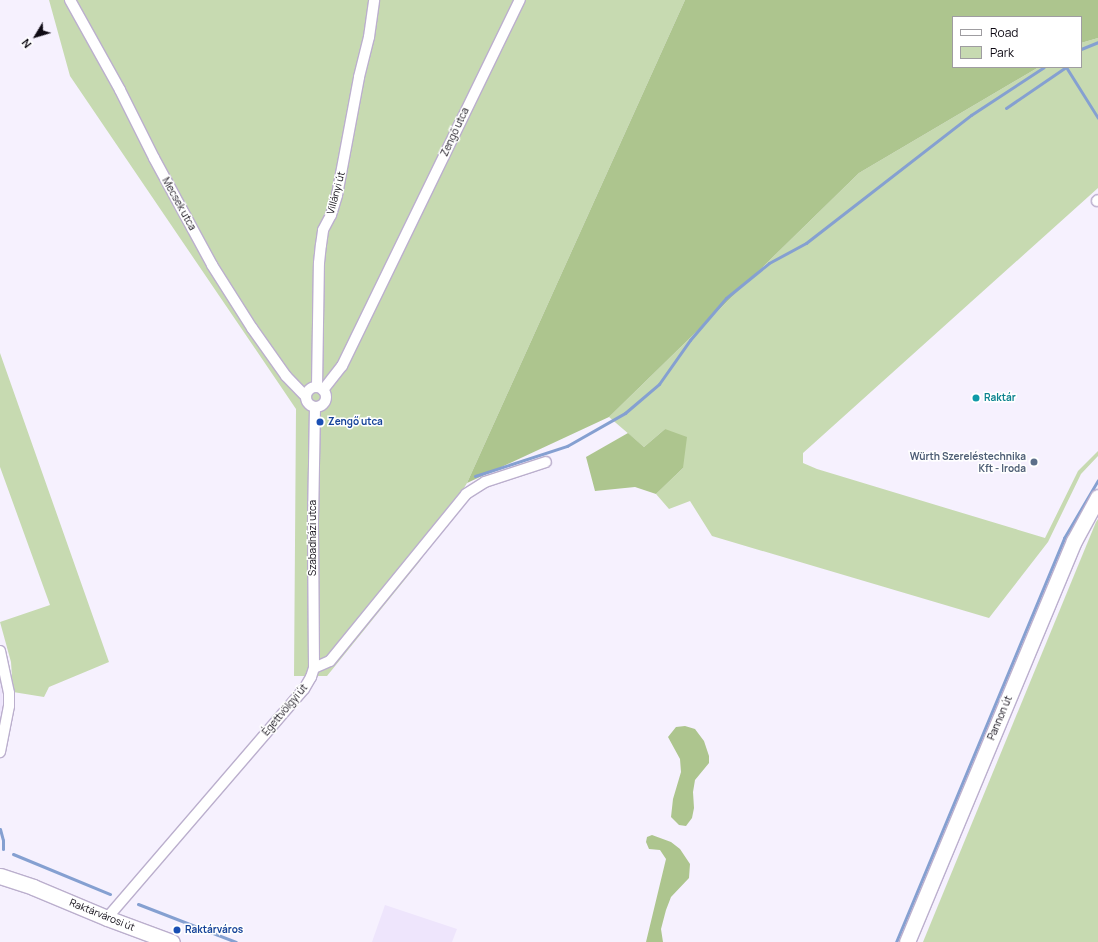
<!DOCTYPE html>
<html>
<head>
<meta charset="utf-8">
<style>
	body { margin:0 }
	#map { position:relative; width:1098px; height:942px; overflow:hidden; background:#f6f1fe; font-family:Manrope,sans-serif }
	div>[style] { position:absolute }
	.built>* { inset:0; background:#eee5fc }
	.green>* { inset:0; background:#c7dab1 }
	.forest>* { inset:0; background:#adc58e }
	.stream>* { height:3px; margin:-1.5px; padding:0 1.5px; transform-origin:1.5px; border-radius:1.5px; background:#85a0d1 }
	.roads { filter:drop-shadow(1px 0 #bbafcd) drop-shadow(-1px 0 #bbafcd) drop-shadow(0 1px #bbafcd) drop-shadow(0 -1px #bbafcd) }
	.street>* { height:10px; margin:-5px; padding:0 5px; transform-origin:5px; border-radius:5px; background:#fff }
	.street>.ring { margin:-5px; padding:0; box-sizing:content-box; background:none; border:10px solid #fff; border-radius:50% }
	.secondary>* { height:15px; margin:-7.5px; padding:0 7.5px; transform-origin:7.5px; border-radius:7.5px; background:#fff }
	.dots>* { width:11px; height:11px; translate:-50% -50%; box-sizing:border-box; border:2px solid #fff; border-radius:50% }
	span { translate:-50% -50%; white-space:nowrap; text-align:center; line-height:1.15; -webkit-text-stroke:3px #fff; paint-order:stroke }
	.street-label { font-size:10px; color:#0e0a14 }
	.culture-label { font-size:10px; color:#0d838f; font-weight:700 }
	.left { translate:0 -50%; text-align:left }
	.transit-label { font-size:10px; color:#164399; font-weight:700 }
	.service-label { font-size:10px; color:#4e5e75; font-weight:700 }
	.right { translate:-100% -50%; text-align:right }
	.legend { position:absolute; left:952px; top:16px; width:130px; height:52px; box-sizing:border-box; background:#fff; border:1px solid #9f9da1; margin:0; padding:5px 7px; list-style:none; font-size:12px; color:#0e0a14 }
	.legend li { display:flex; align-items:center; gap:8px; height:20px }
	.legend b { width:20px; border:1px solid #9f9da1 }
	.north { position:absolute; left:16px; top:16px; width:40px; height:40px; -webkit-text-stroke:3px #fff; paint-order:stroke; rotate:232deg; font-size:11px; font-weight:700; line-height:16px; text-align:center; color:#0e0a14 }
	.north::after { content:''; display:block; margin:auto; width:14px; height:18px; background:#0e0a14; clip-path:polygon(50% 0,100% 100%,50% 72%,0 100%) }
</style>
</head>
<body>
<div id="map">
	<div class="built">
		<div style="clip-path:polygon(0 667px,2px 675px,3px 713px,0 728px)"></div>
		<div style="clip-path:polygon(385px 905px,457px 929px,452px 942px,372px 942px)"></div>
	</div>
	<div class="green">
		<div style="clip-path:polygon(49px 0,685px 0,467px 483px,420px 561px,327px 676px,294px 676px,296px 409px,70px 76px)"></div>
		<div style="clip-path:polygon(1098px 38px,1098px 188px,803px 453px,803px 463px,817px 469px,1045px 538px,1078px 471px,1098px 451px,1098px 456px,1081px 474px,1048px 542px,989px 618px,712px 536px,690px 501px,669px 509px,656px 494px,683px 468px,665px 429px,644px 447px,609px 417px,859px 173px,1039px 67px,1081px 67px,1081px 43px)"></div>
		<div style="clip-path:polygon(0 353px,109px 662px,49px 687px,44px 697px,13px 692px,11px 662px,0 622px,50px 605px,0 467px)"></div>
		<div style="clip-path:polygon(1098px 519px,1098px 942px,923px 942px,1096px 522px)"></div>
	</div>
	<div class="forest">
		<div style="clip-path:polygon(685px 0,1098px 0,1098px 38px,1081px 43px,1081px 17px,953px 17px,953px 67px,1039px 67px,859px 173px,609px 417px,467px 483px)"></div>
		<div style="clip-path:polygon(665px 429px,687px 437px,683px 468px,656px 494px,635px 487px,595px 491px,586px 457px,628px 433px,644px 447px)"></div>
		<div style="clip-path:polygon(685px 726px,695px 729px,704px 741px,709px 756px,709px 763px,695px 780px,693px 792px,694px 808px,692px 818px,686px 826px,679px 825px,671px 817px,673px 799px,681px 772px,680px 759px,668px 737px,676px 727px)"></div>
		<div style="clip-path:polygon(652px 835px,671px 842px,680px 849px,690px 864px,689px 878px,671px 897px,666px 910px,661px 929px,663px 942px,646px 942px,666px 859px,660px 850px,649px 849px,646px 842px,647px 837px)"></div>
	</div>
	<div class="stream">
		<div style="left:1081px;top:49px;width:18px;rotate:-22deg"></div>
		<div style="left:1006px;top:108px;width:73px;rotate:-34.3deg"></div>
		<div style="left:1066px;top:67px;width:60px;rotate:57.9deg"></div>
		<div style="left:475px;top:476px;width:97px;rotate:-18.1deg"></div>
		<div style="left:567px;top:446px;width:67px;rotate:-29.6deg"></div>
		<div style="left:625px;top:413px;width:45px;rotate:-40.5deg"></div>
		<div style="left:659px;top:384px;width:54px;rotate:-54.8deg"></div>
		<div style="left:690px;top:340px;width:55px;rotate:-49.4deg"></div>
		<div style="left:726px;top:298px;width:55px;rotate:-39.1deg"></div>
		<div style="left:769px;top:263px;width:42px;rotate:-28.4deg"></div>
		<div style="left:806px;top:243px;width:209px;rotate:-37.8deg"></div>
		<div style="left:971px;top:115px;width:87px;rotate:-33.3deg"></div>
		<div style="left:0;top:829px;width:11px;rotate:75deg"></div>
		<div style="left:3px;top:840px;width:9px;rotate:90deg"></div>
		<div style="left:13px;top:854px;width:105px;rotate:22.4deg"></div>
		<div style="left:138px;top:904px;width:105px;rotate:21.2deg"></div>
		<div style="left:896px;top:942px;width:438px;rotate:-67.4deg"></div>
		<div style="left:1064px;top:538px;width:67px;rotate:-59.6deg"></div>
	</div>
	<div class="roads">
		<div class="street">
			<div style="left:70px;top:0;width:103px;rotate:60.9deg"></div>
			<div style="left:120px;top:90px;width:76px;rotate:63.4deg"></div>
			<div style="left:154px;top:158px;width:122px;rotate:61.5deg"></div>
			<div style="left:212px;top:265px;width:75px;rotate:57.6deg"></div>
			<div style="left:252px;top:328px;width:59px;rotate:54.7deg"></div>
			<div style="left:286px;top:376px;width:29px;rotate:46deg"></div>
			<div style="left:1097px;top:201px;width:1px;rotate:-45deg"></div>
			<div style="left:317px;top:387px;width:124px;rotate:-89.1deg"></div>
			<div style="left:319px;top:263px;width:18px;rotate:-84deg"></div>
			<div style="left:321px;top:245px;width:15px;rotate:-82deg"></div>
			<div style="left:323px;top:230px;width:17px;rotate:-62deg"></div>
			<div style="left:331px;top:215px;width:21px;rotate:-73deg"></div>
			<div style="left:337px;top:195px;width:120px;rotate:-79.4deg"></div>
			<div style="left:359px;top:77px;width:41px;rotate:-76deg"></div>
			<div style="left:369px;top:37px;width:37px;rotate:-82deg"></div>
			<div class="ring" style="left:306px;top:387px;width:10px;height:10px"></div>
			<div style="left:323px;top:390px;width:31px;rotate:-52deg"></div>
			<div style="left:342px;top:366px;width:407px;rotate:-64.1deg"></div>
			<div style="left:0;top:651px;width:43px;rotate:77.9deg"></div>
			<div style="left:9px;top:693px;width:13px;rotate:90deg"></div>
			<div style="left:9px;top:706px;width:47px;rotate:101.1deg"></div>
			<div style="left:314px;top:668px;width:17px;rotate:-24deg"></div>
			<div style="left:330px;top:661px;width:215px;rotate:-50.8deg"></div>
			<div style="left:466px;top:494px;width:22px;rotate:-32deg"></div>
			<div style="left:485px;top:482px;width:64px;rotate:-18.2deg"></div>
			<div style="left:107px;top:918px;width:302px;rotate:-49.3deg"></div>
			<div style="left:304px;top:689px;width:14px;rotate:-60deg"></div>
			<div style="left:311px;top:677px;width:9px;rotate:-72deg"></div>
			<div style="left:314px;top:668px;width:146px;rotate:-90.4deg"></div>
			<div style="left:313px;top:522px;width:115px;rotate:-89deg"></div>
		</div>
		<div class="secondary">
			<div style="left:0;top:876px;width:35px;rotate:18deg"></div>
			<div style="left:33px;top:887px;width:80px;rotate:22.7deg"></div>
			<div style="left:107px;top:918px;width:69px;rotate:20.3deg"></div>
			<div style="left:907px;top:942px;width:434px;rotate:-67.4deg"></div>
			<div style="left:1074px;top:541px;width:50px;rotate:-61.4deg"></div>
		</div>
	</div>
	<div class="dots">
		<div style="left:976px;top:398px;background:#0f9aa8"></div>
		<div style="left:320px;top:422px;background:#1a4fb4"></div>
		<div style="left:1034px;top:462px;background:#5c6f8a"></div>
		<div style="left:177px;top:930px;background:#1a4fb4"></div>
	</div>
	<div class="street-label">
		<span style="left:455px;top:132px;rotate:-65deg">Zengő utca</span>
		<span style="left:336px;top:193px;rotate:-75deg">Villányi út</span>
		<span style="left:179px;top:204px;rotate:61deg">Mecsek utca</span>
		<span style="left:313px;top:538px;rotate:-90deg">Szabadházi utca</span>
		<span style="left:285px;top:710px;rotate:-50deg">Égettvölgyi út</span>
		<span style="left:1000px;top:718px;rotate:-67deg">Pannon út</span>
		<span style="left:102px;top:915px;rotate:22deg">Raktárvárosi út</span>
	</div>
	<div class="culture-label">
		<span class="left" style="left:984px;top:398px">Raktár</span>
	</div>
	<div class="transit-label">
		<span class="left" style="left:328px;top:422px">Zengő utca</span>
		<span class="left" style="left:185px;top:930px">Raktárváros</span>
	</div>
	<div class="service-label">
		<span class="right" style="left:1026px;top:462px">Würth Szereléstechnika<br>Kft - Iroda</span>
	</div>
	<ul class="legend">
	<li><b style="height:5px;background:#fff"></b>Road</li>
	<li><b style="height:11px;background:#c7dab1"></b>Park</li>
	</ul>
	<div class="north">N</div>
</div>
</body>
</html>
